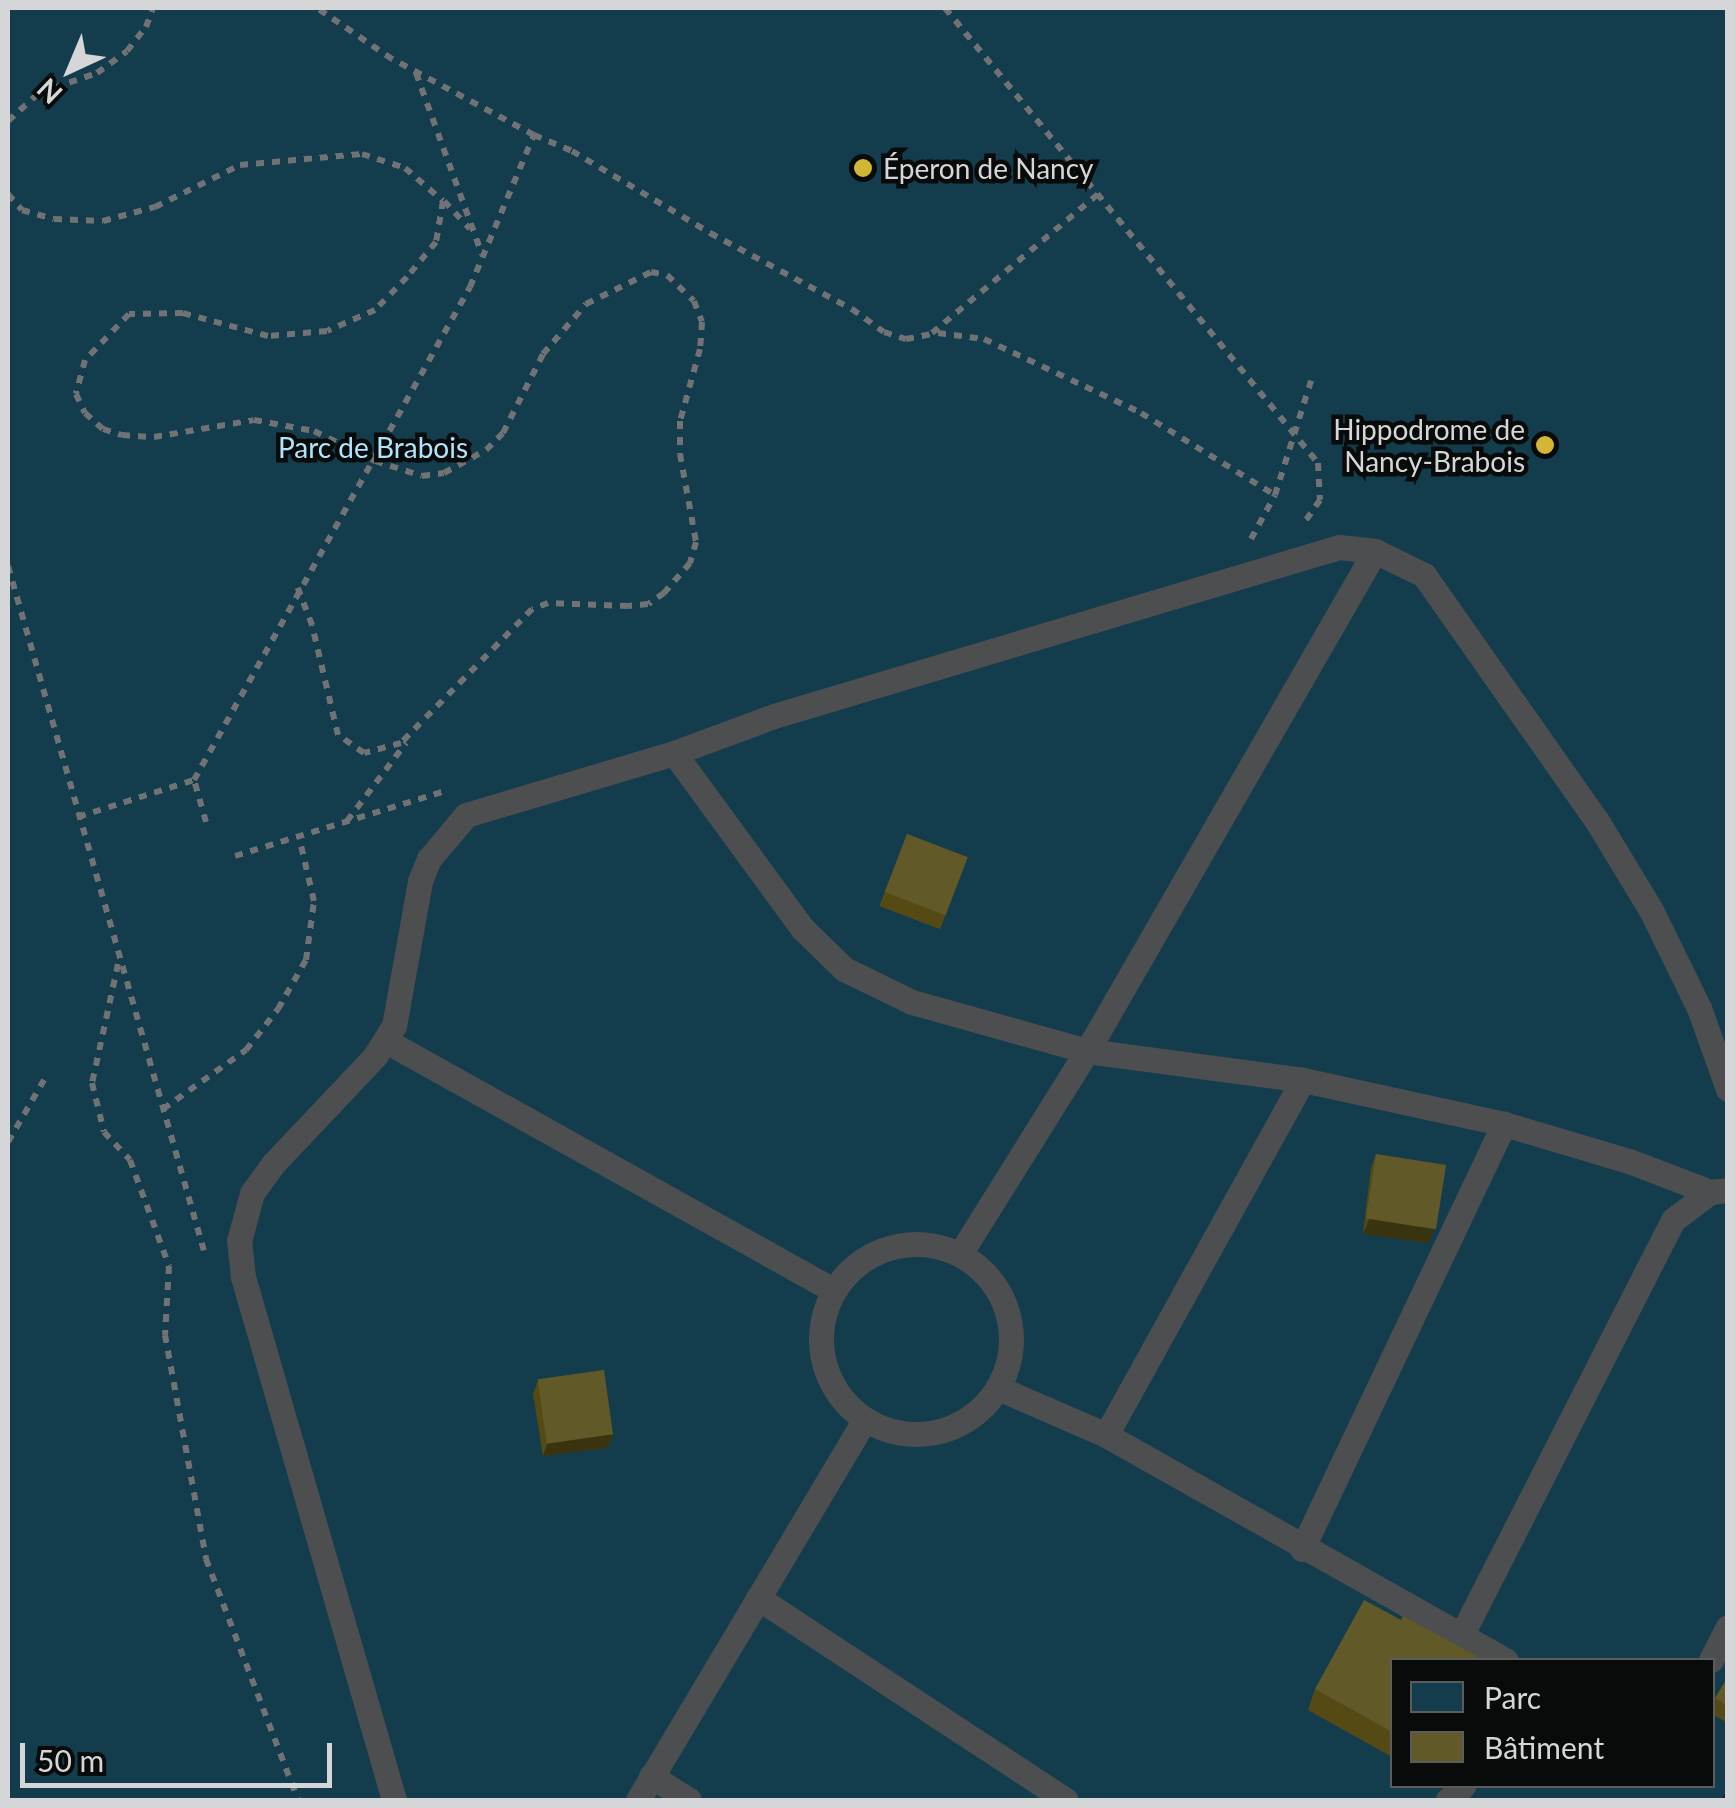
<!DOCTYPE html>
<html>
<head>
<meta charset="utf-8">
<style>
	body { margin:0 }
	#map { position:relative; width:1735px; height:1808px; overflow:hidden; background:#1e2021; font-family:Lato,sans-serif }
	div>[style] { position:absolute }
	.green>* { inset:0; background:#133d4d }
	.path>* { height:6px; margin-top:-3px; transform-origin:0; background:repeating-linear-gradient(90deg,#707273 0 8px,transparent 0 16px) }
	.lane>* { height:25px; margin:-12.5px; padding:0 12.5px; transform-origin:12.5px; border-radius:12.5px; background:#4d4e4f }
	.lane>.ring { margin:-12.5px; padding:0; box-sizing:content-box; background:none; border:25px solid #4d4e4f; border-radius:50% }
	.wall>* { inset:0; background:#554a14; transform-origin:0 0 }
	.shaded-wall>* { inset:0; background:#393310 }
	.building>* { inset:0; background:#625929; transform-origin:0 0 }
	.dots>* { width:28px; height:28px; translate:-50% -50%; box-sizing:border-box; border:5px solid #090a0a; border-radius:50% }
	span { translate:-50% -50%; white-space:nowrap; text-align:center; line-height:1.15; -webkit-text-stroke:9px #090a0a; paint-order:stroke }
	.poi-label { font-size:28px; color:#d5d6d7 }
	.left { translate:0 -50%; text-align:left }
	.right { translate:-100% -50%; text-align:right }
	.park-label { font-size:28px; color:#b1e3fa }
	.frame { position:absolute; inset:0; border:10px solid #d5d6d7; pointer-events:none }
	.legend { position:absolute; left:1390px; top:1658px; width:325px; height:130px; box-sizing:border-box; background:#090a0a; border:2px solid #5b5c5c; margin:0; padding:12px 18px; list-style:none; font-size:30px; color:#d5d6d7 }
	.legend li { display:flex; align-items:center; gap:20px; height:50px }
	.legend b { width:50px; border:2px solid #5b5c5c }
	.north { position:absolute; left:20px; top:20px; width:100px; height:100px; -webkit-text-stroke:8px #090a0a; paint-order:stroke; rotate:224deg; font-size:28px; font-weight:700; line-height:40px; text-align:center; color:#d5d6d7 }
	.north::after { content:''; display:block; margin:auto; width:35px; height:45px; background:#d5d6d7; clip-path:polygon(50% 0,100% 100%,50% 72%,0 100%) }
	.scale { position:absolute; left:20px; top:1743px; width:312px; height:45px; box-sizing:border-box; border:5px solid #d5d6d7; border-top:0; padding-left:12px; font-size:30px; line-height:35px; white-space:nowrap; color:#d5d6d7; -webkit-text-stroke:8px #090a0a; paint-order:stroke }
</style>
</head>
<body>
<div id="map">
	<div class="green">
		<div style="clip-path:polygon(evenodd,8px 8px,1727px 8px,1728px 1788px,1721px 1800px,8px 1800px,8px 8px,1392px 1660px,1712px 1660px,1712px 1786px,1392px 1786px,1392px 1660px)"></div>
	</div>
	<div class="path">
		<div style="left:945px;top:8px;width:588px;rotate:50.66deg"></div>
		<div style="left:1318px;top:463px;width:37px;rotate:87deg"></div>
		<div style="left:1320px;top:500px;width:28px;rotate:125deg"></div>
		<div style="left:416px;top:73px;width:193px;rotate:70deg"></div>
		<div style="left:8px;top:121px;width:42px;rotate:-42.1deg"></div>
		<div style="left:39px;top:93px;width:61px;rotate:-19deg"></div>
		<div style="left:97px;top:73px;width:37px;rotate:-36deg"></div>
		<div style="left:127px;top:51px;width:31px;rotate:-52deg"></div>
		<div style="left:146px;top:27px;width:20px;rotate:-70deg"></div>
		<div style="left:534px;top:135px;width:41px;rotate:22.8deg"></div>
		<div style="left:572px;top:151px;width:161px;rotate:30.7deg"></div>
		<div style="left:710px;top:233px;width:161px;rotate:28.2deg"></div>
		<div style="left:852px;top:309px;width:39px;rotate:36deg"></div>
		<div style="left:884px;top:332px;width:23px;rotate:18deg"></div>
		<div style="left:906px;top:339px;width:33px;rotate:-11deg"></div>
		<div style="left:938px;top:333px;width:46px;rotate:7.4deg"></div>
		<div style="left:984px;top:339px;width:174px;rotate:25.2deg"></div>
		<div style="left:1141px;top:413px;width:157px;rotate:31.5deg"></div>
		<div style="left:8px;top:194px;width:21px;rotate:49deg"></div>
		<div style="left:22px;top:210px;width:33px;rotate:16deg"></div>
		<div style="left:54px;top:219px;width:49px;rotate:2.3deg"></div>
		<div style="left:103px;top:221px;width:54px;rotate:-15.1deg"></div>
		<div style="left:155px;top:207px;width:95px;rotate:-26.3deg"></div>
		<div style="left:240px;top:165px;width:122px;rotate:-5.2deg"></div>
		<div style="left:362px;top:154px;width:45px;rotate:18deg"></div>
		<div style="left:405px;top:168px;width:50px;rotate:41deg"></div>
		<div style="left:443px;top:201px;width:42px;rotate:99.7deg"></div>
		<div style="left:436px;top:242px;width:45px;rotate:129.6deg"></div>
		<div style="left:407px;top:277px;width:46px;rotate:134.1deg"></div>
		<div style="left:375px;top:310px;width:52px;rotate:156.4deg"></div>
		<div style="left:327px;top:331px;width:59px;rotate:175.2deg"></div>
		<div style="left:268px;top:336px;width:88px;rotate:-164.9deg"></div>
		<div style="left:183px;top:313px;width:54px;rotate:178.9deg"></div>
		<div style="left:129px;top:314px;width:64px;rotate:133.7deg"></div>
		<div style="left:85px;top:360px;width:35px;rotate:105deg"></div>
		<div style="left:76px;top:394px;width:21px;rotate:65deg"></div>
		<div style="left:85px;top:413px;width:24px;rotate:42deg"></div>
		<div style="left:103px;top:429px;width:20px;rotate:18deg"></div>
		<div style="left:122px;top:435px;width:32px;rotate:4deg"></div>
		<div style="left:154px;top:437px;width:101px;rotate:-9.6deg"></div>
		<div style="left:254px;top:420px;width:61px;rotate:10.4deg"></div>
		<div style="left:314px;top:431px;width:68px;rotate:26.2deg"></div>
		<div style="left:375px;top:461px;width:49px;rotate:17.7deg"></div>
		<div style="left:422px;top:476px;width:22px;rotate:-8deg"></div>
		<div style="left:444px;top:473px;width:48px;rotate:-28.7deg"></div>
		<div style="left:486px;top:450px;width:24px;rotate:-45deg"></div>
		<div style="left:503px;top:433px;width:89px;rotate:-63.1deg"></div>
		<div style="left:543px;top:354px;width:66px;rotate:-49.3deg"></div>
		<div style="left:586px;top:304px;width:72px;rotate:-26.2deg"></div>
		<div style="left:651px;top:272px;width:16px;rotate:11deg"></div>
		<div style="left:667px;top:275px;width:37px;rotate:44deg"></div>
		<div style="left:694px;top:301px;width:22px;rotate:69deg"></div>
		<div style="left:702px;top:322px;width:27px;rotate:94deg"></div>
		<div style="left:700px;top:349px;width:75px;rotate:105.5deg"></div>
		<div style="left:680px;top:421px;width:33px;rotate:90deg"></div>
		<div style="left:680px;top:454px;width:89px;rotate:79.7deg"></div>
		<div style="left:696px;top:542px;width:22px;rotate:106deg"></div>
		<div style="left:690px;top:563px;width:40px;rotate:131deg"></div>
		<div style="left:664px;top:593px;width:19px;rotate:145deg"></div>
		<div style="left:648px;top:604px;width:20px;rotate:174deg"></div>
		<div style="left:628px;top:606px;width:80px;rotate:-177.9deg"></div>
		<div style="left:548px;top:603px;width:17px;rotate:159deg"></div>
		<div style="left:532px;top:609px;width:187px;rotate:134.4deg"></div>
		<div style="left:401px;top:743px;width:38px;rotate:165deg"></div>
		<div style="left:364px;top:753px;width:32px;rotate:-145deg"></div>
		<div style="left:338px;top:735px;width:113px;rotate:-103.3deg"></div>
		<div style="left:312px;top:625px;width:40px;rotate:-111deg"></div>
		<div style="left:444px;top:201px;width:38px;rotate:47deg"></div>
		<div style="left:932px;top:333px;width:217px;rotate:-39.9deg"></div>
		<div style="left:1251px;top:539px;width:50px;rotate:-61.4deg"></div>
		<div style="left:1275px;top:495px;width:120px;rotate:-72.5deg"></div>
		<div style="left:8px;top:566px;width:712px;rotate:74.03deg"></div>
		<div style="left:78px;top:817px;width:122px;rotate:-17.7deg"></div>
		<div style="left:347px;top:821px;width:98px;rotate:-52.9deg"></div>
		<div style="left:206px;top:822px;width:44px;rotate:-105.9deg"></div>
		<div style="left:194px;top:780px;width:565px;rotate:-60.76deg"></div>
		<div style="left:470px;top:287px;width:165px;rotate:-67.2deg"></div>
		<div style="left:534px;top:135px;width:161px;rotate:-151.8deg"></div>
		<div style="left:392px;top:59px;width:91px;rotate:-145.8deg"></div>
		<div style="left:235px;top:856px;width:217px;rotate:-17.2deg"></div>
		<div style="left:118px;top:964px;width:122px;rotate:102.3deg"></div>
		<div style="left:92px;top:1083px;width:50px;rotate:76.2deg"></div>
		<div style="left:104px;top:1132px;width:38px;rotate:47deg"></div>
		<div style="left:130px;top:1160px;width:113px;rotate:69.8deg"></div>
		<div style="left:169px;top:1266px;width:69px;rotate:93.3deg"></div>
		<div style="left:165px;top:1335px;width:228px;rotate:79.6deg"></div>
		<div style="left:206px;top:1559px;width:258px;rotate:69.1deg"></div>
		<div style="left:163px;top:1109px;width:102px;rotate:-35.4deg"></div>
		<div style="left:246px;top:1050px;width:52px;rotate:-52deg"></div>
		<div style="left:278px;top:1009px;width:56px;rotate:-60.3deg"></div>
		<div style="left:306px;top:960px;width:60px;rotate:-82.3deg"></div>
		<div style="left:314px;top:901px;width:66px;rotate:-103.2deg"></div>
		<div style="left:8px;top:1142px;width:72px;rotate:-59.9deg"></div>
	</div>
	<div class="lane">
		<div style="left:674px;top:753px;width:218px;rotate:53.8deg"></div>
		<div style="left:803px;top:929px;width:57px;rotate:44.3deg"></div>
		<div style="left:844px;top:969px;width:76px;rotate:25.9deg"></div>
		<div style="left:912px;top:1002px;width:182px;rotate:15.6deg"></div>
		<div style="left:1087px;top:1051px;width:218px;rotate:7.6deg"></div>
		<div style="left:1303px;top:1080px;width:206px;rotate:12.3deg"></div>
		<div style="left:1504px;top:1124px;width:130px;rotate:16.5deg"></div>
		<div style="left:1629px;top:1161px;width:87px;rotate:20.9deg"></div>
		<div style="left:1710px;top:1192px;width:18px;rotate:-6deg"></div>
		<div style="left:386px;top:1041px;width:512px;rotate:29.12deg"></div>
		<div class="ring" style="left:821px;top:1244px;width:165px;height:165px"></div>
		<div style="left:960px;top:1254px;width:239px;rotate:-58deg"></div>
		<div style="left:1087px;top:1051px;width:577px;rotate:-60.06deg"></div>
		<div style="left:998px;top:1388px;width:118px;rotate:23.5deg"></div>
		<div style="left:1106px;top:1435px;width:459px;rotate:29.4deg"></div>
		<div style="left:1106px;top:1435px;width:406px;rotate:-61deg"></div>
		<div style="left:1302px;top:1549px;width:471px;rotate:-64.6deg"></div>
		<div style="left:758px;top:1598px;width:368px;rotate:33.3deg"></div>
		<div style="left:1461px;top:1636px;width:467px;rotate:-63deg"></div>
		<div style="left:1673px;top:1220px;width:46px;rotate:-37.1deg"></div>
		<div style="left:1711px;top:1660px;width:37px;rotate:-63deg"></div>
		<div style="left:651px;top:1776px;width:45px;rotate:32.3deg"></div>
		<div style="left:394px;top:1800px;width:544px;rotate:-106.1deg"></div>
		<div style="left:243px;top:1277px;width:36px;rotate:-96deg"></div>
		<div style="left:239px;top:1241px;width:50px;rotate:-74.8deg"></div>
		<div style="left:252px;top:1193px;width:36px;rotate:-54deg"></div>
		<div style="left:273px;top:1164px;width:149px;rotate:-46.6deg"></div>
		<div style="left:375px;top:1056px;width:36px;rotate:-58deg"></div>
		<div style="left:394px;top:1026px;width:147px;rotate:-79.8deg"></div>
		<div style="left:420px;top:881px;width:24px;rotate:-68deg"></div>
		<div style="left:429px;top:859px;width:57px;rotate:-49.9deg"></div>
		<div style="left:466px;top:815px;width:217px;rotate:-16.6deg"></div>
		<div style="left:674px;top:753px;width:107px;rotate:-20.3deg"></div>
		<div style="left:774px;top:716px;width:590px;rotate:-16.65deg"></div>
		<div style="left:1339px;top:547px;width:36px;rotate:6deg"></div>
		<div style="left:1375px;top:551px;width:55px;rotate:26.1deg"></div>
		<div style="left:1424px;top:575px;width:301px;rotate:54.9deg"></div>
		<div style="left:1597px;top:821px;width:104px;rotate:58.8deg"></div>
		<div style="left:1651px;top:910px;width:109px;rotate:63.9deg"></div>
		<div style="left:1699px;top:1008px;width:86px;rotate:70.3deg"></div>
		<div style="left:638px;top:1800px;width:443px;rotate:-59.2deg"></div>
		<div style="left:1448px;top:1800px;width:21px;rotate:-43deg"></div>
	</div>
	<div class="wall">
		<div style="left:907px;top:834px;width:65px;height:77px;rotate:21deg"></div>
		<div style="clip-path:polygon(1376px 1154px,1429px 1243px,1363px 1234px,1371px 1168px)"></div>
		<div style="clip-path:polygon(538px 1380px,613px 1434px,608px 1448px,543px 1456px,533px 1394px)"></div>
		<div style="clip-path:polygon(1392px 1660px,1392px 1757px,1308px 1710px,1315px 1689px)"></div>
		<div style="clip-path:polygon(1728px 1677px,1728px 1723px,1712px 1714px,1712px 1705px,1715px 1698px)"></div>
	</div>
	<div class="shaded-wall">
		<div style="clip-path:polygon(1369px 1219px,1434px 1229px,1429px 1243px,1363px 1234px)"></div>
		<div style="clip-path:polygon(613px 1434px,608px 1448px,543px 1456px,548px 1442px)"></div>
	</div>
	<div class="building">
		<div style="left:907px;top:834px;width:65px;height:62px;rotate:21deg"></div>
		<div style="left:1376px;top:1154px;width:71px;height:65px;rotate:9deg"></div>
		<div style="left:604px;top:1370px;width:65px;height:67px;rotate:82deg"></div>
		<div style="clip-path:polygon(1364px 1600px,1401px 1620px,1403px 1616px,1478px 1657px,1476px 1660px,1392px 1660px,1392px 1732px,1315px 1689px)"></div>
		<div style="clip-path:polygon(1728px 1677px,1728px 1706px,1715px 1698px)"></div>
	</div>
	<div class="dots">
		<div style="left:863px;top:168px;background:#d2b635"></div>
		<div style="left:1545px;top:445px;background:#d2b635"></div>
	</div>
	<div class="poi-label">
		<span class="left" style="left:883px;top:168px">Éperon de Nancy</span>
		<span class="right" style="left:1525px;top:445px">Hippodrome de<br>Nancy-Brabois</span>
	</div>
	<div class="park-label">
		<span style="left:373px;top:447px">Parc de Brabois</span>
	</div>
	<div class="frame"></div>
	<ul class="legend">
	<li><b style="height:28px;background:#133d4d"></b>Parc</li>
	<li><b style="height:28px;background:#625929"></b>Bâtiment</li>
	</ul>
	<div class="north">N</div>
	<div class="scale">50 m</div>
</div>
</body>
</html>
